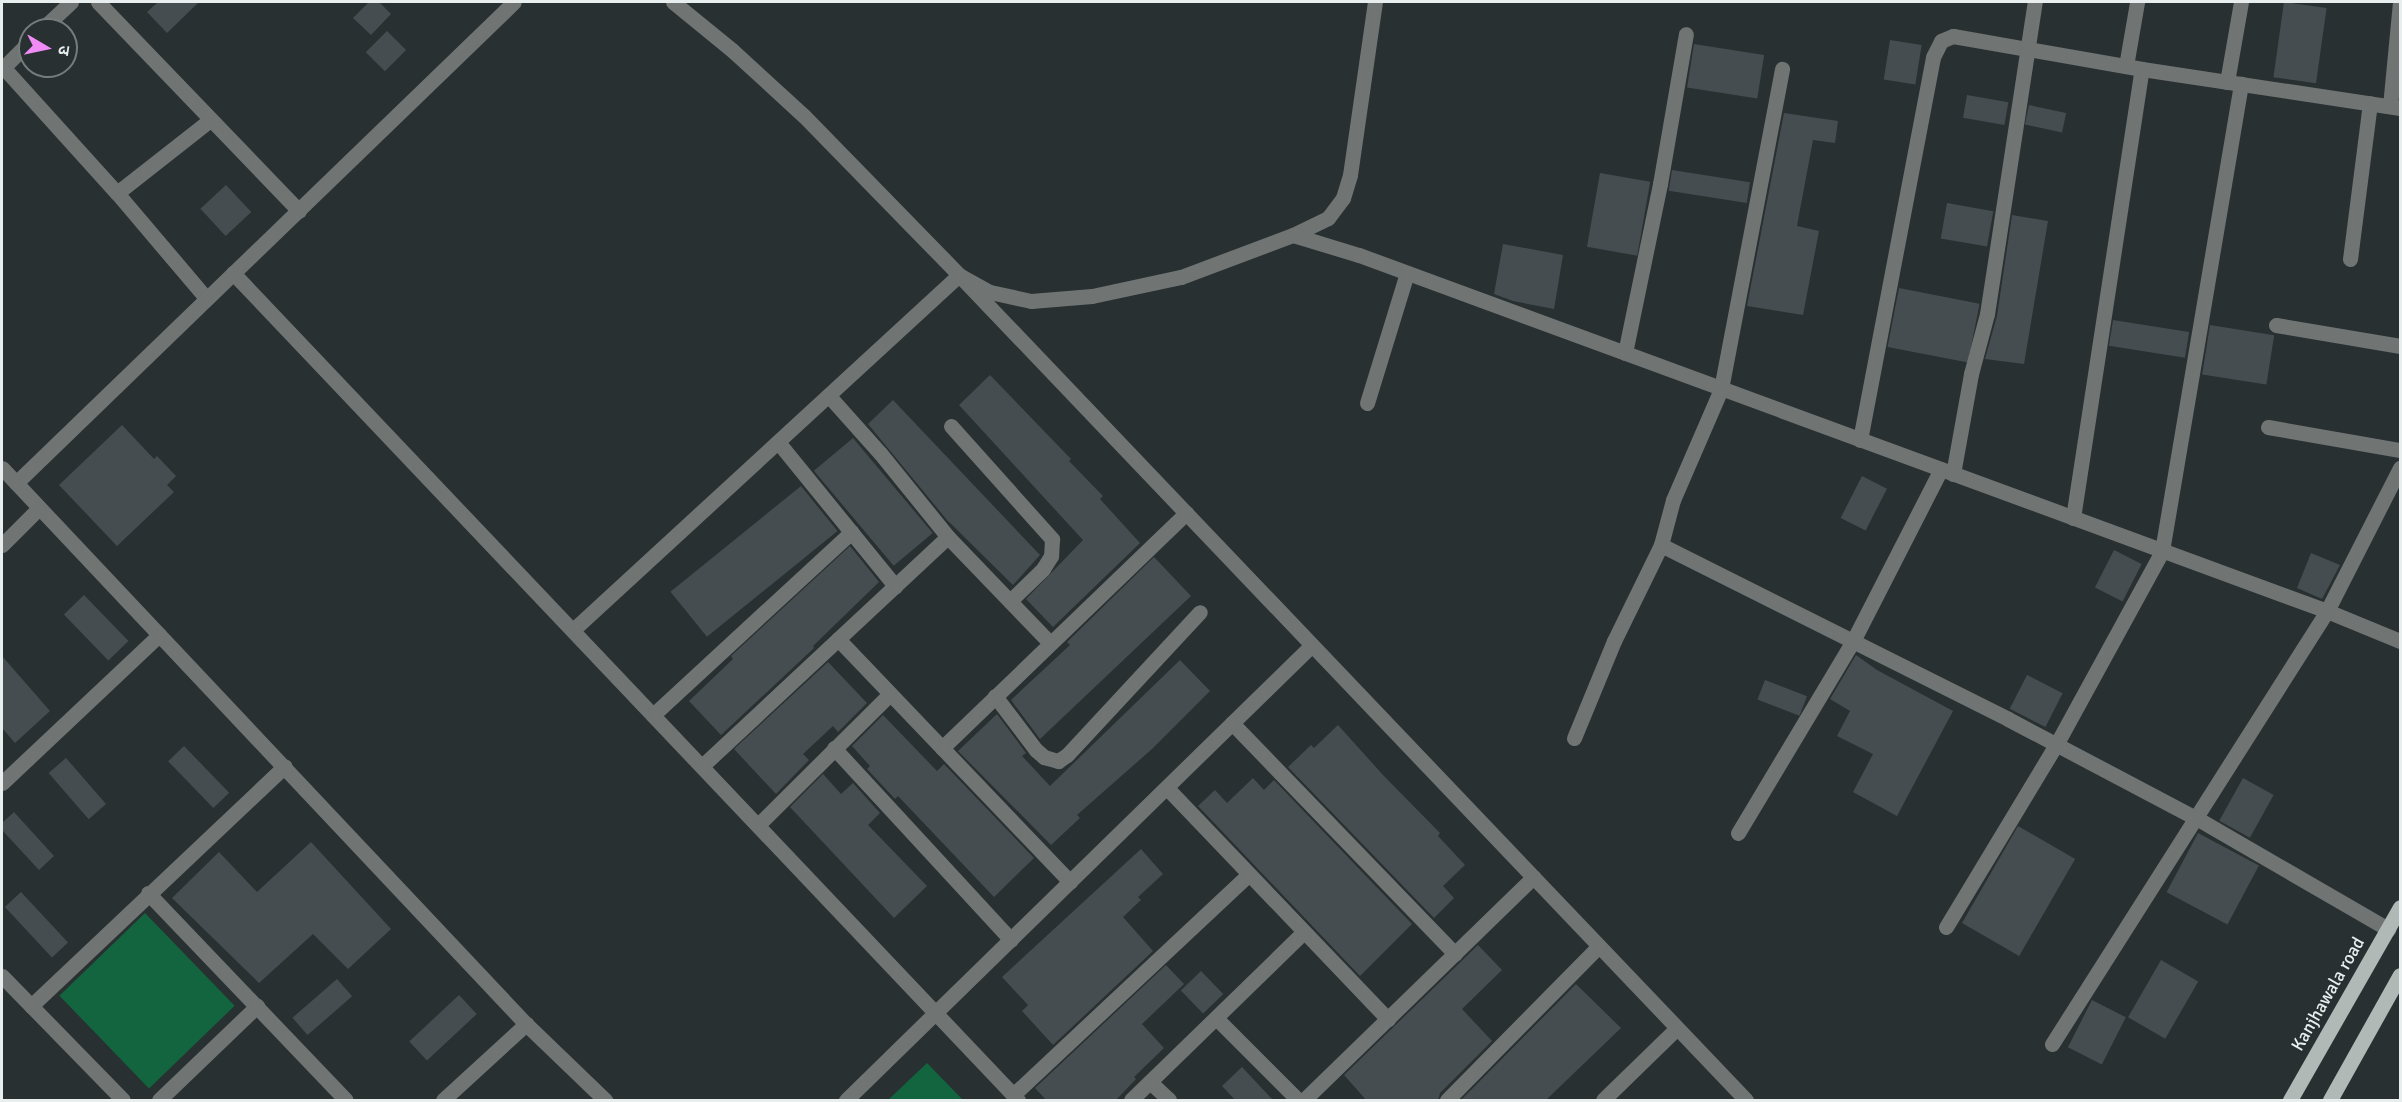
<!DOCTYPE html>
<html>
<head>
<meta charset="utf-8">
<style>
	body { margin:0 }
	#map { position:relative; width:2402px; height:1102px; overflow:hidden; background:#283031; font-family:Signika,"Noto Sans Devanagari",sans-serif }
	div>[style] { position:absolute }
	.green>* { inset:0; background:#13653f; transform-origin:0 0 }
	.building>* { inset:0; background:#454d50; transform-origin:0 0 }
	.minor>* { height:15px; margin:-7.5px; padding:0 7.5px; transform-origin:7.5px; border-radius:7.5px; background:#707473 }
	.major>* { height:15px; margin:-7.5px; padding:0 7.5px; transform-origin:7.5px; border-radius:7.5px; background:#b1b9b7 }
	span { translate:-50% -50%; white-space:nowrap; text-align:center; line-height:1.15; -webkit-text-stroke:4.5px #283031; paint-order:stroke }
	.street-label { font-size:18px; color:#e8edee }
	.frame { position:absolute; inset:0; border:3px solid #e8edee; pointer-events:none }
	.north { position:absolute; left:18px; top:18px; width:60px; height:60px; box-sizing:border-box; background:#283031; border:2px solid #757c7d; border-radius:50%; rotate:99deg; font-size:16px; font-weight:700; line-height:24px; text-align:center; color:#e8edee }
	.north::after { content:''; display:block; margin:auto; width:21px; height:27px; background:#f18bf5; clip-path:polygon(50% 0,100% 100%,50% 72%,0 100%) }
</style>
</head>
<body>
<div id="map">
	<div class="green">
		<div style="left:145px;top:913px;width:129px;height:119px;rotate:46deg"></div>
		<div style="clip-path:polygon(927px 1063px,963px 1100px,888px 1100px)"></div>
	</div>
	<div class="building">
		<div style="clip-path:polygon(158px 2px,199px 2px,167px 33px,147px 12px)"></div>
		<div style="clip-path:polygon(369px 2px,379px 2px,391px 14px,371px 35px,353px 18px)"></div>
		<div style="left:2284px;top:2px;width:43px;height:76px;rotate:8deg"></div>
		<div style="left:387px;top:31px;width:27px;height:30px;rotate:45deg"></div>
		<div style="left:1890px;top:40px;width:32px;height:40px;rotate:9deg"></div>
		<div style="left:1694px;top:44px;width:71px;height:44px;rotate:9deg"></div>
		<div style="left:1967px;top:95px;width:42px;height:23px;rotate:10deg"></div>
		<div style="left:2029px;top:105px;width:38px;height:20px;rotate:12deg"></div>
		<div style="clip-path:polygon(1784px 113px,1838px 121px,1835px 143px,1813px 140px,1797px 226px,1819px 231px,1803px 315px,1747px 306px)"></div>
		<div style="left:1672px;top:170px;width:79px;height:21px;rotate:9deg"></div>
		<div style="left:1600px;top:173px;width:51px;height:75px;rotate:10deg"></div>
		<div style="left:226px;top:185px;width:37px;height:35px;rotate:47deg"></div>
		<div style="left:1947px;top:203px;width:47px;height:36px;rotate:10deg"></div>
		<div style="clip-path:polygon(2012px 215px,2048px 221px,2024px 364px,1985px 359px,1997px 316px)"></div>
		<div style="clip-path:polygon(1503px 244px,1563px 255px,1554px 309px,1513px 301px,1494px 294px)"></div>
		<div style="left:1899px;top:288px;width:82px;height:60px;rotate:11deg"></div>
		<div style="left:2113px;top:320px;width:77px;height:26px;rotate:9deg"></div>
		<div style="left:2210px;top:325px;width:65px;height:50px;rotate:9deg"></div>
		<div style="clip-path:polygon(990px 375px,1071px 459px,1069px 461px,1103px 496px,1100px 499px,1140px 543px,1053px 627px,1026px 599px,1083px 540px,959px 405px)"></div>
		<div style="clip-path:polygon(893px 400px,1040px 555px,1013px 585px,947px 520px,868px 424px)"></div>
		<div style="clip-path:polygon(122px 425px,154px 459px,157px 456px,176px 476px,167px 485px,174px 492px,117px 546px,59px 485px)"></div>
		<div style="left:853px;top:438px;width:124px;height:51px;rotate:50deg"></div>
		<div style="left:1862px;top:476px;width:28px;height:47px;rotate:27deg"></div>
		<div style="left:801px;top:486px;width:58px;height:168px;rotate:51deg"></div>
		<div style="clip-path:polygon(850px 546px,879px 582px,813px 646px,814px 648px,721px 735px,689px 701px,733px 659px,731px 656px)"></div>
		<div style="left:2114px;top:550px;width:31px;height:42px;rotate:27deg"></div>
		<div style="clip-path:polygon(2311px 553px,2340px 565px,2322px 599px,2297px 588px)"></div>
		<div style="clip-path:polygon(1154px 557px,1191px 596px,1040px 739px,1011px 700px,1070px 645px,1067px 642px)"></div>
		<div style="left:84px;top:595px;width:64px;height:28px;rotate:46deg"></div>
		<div style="clip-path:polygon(1856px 655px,1877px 670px,1953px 711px,1897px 816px,1853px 792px,1873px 754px,1837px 736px,1850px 711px,1830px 699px)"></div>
		<div style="clip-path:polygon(2px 656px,50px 711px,15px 743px,2px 728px)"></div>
		<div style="clip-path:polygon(1180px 660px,1210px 691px,1152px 749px,1077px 815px,1080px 818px,1051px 845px,958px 751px,997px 714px,1026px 753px,1022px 756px,1050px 786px)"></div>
		<div style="clip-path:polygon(828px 662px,867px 703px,838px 732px,833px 726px,803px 754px,809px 760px,776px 794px,734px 749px)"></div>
		<div style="left:2027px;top:675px;width:40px;height:38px;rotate:27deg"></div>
		<div style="left:1765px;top:680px;width:45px;height:21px;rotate:21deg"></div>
		<div style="clip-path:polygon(883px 715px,937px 771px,944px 764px,1034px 858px,994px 897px,898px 796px,895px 799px,867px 769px,870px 766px,852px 746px)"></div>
		<div style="clip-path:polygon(1338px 725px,1383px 775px,1440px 833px,1438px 836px,1465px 865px,1443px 886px,1454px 898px,1434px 918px,1288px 767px,1311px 745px,1314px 748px)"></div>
		<div style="left:184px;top:746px;width:65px;height:22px;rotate:46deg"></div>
		<div style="left:66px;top:758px;width:61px;height:23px;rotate:49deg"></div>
		<div style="clip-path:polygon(823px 774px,841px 794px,853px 783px,880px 813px,868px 825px,927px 886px,894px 918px,790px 807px)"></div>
		<div style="clip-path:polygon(1253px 778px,1264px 790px,1274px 780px,1412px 924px,1360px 976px,1198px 806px,1215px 790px,1227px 803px)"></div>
		<div style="left:2243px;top:778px;width:35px;height:49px;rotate:29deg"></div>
		<div style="clip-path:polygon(14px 812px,54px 856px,39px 870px,2px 830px,2px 823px)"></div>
		<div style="left:2018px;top:826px;width:66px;height:112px;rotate:30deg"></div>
		<div style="left:2198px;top:833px;width:69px;height:67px;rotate:28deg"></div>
		<div style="clip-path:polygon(311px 842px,391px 929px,348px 969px,313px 934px,259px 983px,172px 898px,219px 852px,257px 892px)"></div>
		<div style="clip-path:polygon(1141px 849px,1163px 874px,1138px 897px,1141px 900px,1123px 917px,1153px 951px,1053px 1045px,1022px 1011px,1028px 1005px,1002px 977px)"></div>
		<div style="left:21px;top:892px;width:69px;height:22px;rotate:47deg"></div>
		<div style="clip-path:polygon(1478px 945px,1502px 970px,1462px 1009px,1492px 1041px,1440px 1093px,1438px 1101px,1367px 1101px,1344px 1075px)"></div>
		<div style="left:2161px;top:960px;width:43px;height:66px;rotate:30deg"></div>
		<div style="clip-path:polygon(1166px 965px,1184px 984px,1142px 1024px,1164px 1048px,1134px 1077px,1136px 1079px,1115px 1101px,1047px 1101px,1035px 1088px)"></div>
		<div style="left:1201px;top:971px;width:32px;height:28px;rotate:46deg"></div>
		<div style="left:337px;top:979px;width:23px;height:59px;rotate:49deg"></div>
		<div style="clip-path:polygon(1576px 984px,1621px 1028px,1545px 1101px,1460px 1101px)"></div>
		<div style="left:459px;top:995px;width:26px;height:68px;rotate:47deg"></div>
		<div style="left:2092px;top:1000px;width:38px;height:53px;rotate:27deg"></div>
		<div style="clip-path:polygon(1242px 1067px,1274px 1101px,1236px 1101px,1222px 1086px)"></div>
	</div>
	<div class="minor">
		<div style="left:98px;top:2px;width:290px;rotate:46.1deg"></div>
		<div style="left:673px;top:2px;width:77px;rotate:39.2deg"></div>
		<div style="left:733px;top:51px;width:96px;rotate:42.5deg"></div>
		<div style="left:804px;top:116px;width:222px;rotate:45.7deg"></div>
		<div style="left:959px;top:275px;width:35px;rotate:29deg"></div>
		<div style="left:990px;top:292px;width:42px;rotate:12.4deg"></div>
		<div style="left:1031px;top:301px;width:61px;rotate:-4.7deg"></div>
		<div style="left:1092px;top:296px;width:91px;rotate:-12.1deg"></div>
		<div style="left:1181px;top:277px;width:120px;rotate:-20.6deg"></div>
		<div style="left:1293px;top:235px;width:39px;rotate:-26deg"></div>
		<div style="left:1328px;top:218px;width:25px;rotate:-53deg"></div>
		<div style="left:1343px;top:198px;width:24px;rotate:-73deg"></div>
		<div style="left:1350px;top:175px;width:175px;rotate:-81.8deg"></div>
		<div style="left:41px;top:30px;width:41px;rotate:-43deg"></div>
		<div style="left:2126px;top:66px;width:65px;rotate:-80.2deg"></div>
		<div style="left:3px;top:67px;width:170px;rotate:47.9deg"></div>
		<div style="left:117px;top:193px;width:138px;rotate:49.7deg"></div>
		<div style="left:2px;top:69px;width:40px;rotate:-45deg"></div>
		<div style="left:2227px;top:82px;width:81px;rotate:-80.1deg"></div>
		<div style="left:2390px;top:106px;width:104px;rotate:-84.5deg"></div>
		<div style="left:117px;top:193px;width:118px;rotate:-38.1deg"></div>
		<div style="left:1293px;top:235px;width:69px;rotate:16.9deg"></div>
		<div style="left:1359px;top:255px;width:1031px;rotate:20.19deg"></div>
		<div style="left:2327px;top:611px;width:79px;rotate:22.3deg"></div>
		<div style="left:2350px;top:259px;width:157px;rotate:-82.7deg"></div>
		<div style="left:233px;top:273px;width:1140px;rotate:46.49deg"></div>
		<div style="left:2276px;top:325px;width:126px;rotate:9.6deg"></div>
		<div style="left:1625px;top:353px;width:173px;rotate:-78.3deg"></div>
		<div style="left:1660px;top:184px;width:152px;rotate:-80.2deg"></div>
		<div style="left:829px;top:396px;width:76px;rotate:48.2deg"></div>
		<div style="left:880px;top:453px;width:108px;rotate:51deg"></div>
		<div style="left:948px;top:537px;width:147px;rotate:46.1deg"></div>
		<div style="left:1367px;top:403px;width:136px;rotate:-72.9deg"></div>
		<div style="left:951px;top:426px;width:152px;rotate:48.2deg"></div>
		<div style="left:1052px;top:539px;width:17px;rotate:93deg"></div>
		<div style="left:1051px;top:556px;width:15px;rotate:122deg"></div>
		<div style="left:1043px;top:569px;width:46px;rotate:135.9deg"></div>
		<div style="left:2268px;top:427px;width:134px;rotate:9.9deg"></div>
		<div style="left:1860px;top:440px;width:390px;rotate:-79.2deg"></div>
		<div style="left:1933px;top:57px;width:18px;rotate:-63deg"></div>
		<div style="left:1941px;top:41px;width:13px;rotate:-23deg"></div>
		<div style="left:1953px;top:36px;width:192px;rotate:9.9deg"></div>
		<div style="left:2142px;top:69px;width:261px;rotate:8.6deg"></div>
		<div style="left:778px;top:442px;width:186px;rotate:50.9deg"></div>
		<div style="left:2px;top:468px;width:764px;rotate:46.7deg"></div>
		<div style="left:526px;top:1024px;width:110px;rotate:43.9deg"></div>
		<div style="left:1953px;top:474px;width:102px;rotate:-79.8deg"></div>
		<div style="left:1971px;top:374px;width:62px;rotate:-75.1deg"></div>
		<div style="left:1987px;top:314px;width:316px;rotate:-81.3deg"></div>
		<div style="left:16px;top:483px;width:692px;rotate:-44.01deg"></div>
		<div style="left:2073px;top:518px;width:454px;rotate:-81.3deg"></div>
		<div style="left:2px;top:545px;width:51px;rotate:-45deg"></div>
		<div style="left:1661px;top:545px;width:388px;rotate:26.6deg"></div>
		<div style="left:2008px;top:719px;width:215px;rotate:27.8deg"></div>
		<div style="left:2198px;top:819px;width:220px;rotate:30.1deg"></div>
		<div style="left:573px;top:630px;width:524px;rotate:-42.6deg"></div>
		<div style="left:959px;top:275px;width:1140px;rotate:46.35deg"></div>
		<div style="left:838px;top:639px;width:336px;rotate:46.3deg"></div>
		<div style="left:995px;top:696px;width:68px;rotate:52.8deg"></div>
		<div style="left:1036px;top:750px;width:11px;rotate:41deg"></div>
		<div style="left:1044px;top:757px;width:15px;rotate:16deg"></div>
		<div style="left:1058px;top:761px;width:11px;rotate:-34deg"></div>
		<div style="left:1067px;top:755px;width:195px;rotate:-47.1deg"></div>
		<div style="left:653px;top:715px;width:270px;rotate:-42.7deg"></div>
		<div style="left:1232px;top:723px;width:321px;rotate:46deg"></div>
		<div style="left:1574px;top:738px;width:105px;rotate:-67.6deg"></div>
		<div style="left:1614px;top:641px;width:107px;rotate:-63.9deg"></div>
		<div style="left:1661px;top:545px;width:47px;rotate:-75.1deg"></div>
		<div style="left:1673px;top:500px;width:121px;rotate:-66.6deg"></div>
		<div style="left:1721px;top:389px;width:326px;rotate:-79.2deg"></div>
		<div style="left:834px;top:748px;width:261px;rotate:47.3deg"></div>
		<div style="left:942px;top:748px;width:339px;rotate:-43.9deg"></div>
		<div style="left:702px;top:766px;width:336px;rotate:-43deg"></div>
		<div style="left:2px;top:783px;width:216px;rotate:-43.3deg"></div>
		<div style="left:1167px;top:788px;width:320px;rotate:46.3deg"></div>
		<div style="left:758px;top:825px;width:186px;rotate:-44.8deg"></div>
		<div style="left:1738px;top:833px;width:224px;rotate:-59.1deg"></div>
		<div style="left:1853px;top:641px;width:193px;rotate:-62.9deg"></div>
		<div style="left:148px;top:893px;width:286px;rotate:46.3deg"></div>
		<div style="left:1946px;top:927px;width:213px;rotate:-58.9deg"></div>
		<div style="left:2056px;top:745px;width:221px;rotate:-61.3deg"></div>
		<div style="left:2162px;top:551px;width:474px;rotate:-80.4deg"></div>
		<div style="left:2px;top:976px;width:173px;rotate:45.7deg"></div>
		<div style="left:31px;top:1006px;width:349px;rotate:-43.4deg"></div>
		<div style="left:1216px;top:1018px;width:116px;rotate:45deg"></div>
		<div style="left:2052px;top:1044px;width:513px;rotate:-57.58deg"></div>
		<div style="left:2327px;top:611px;width:161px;rotate:-63deg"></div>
		<div style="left:1150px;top:1082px;width:26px;rotate:43deg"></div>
		<div style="left:1013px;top:1095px;width:323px;rotate:-43.1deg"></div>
		<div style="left:159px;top:1100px;width:136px;rotate:-43.8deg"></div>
		<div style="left:443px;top:1100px;width:113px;rotate:-42.5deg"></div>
		<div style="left:846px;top:1100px;width:651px;rotate:-44.32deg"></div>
		<div style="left:1131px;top:1100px;width:241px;rotate:-44.2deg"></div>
		<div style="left:1304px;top:1100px;width:320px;rotate:-44.2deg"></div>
		<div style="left:1447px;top:1100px;width:216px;rotate:-45.4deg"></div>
		<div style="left:1603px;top:1100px;width:103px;rotate:-44.2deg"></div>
	</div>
	<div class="major">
		<div style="left:2290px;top:1100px;width:222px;rotate:-60.3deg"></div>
		<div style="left:2330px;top:1100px;width:143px;rotate:-60.8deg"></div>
	</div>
	<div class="street-label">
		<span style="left:2328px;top:994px;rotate:-60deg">Kanjhawala road</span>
	</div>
	<div class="frame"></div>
	<div class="north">उ</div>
</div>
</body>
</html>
